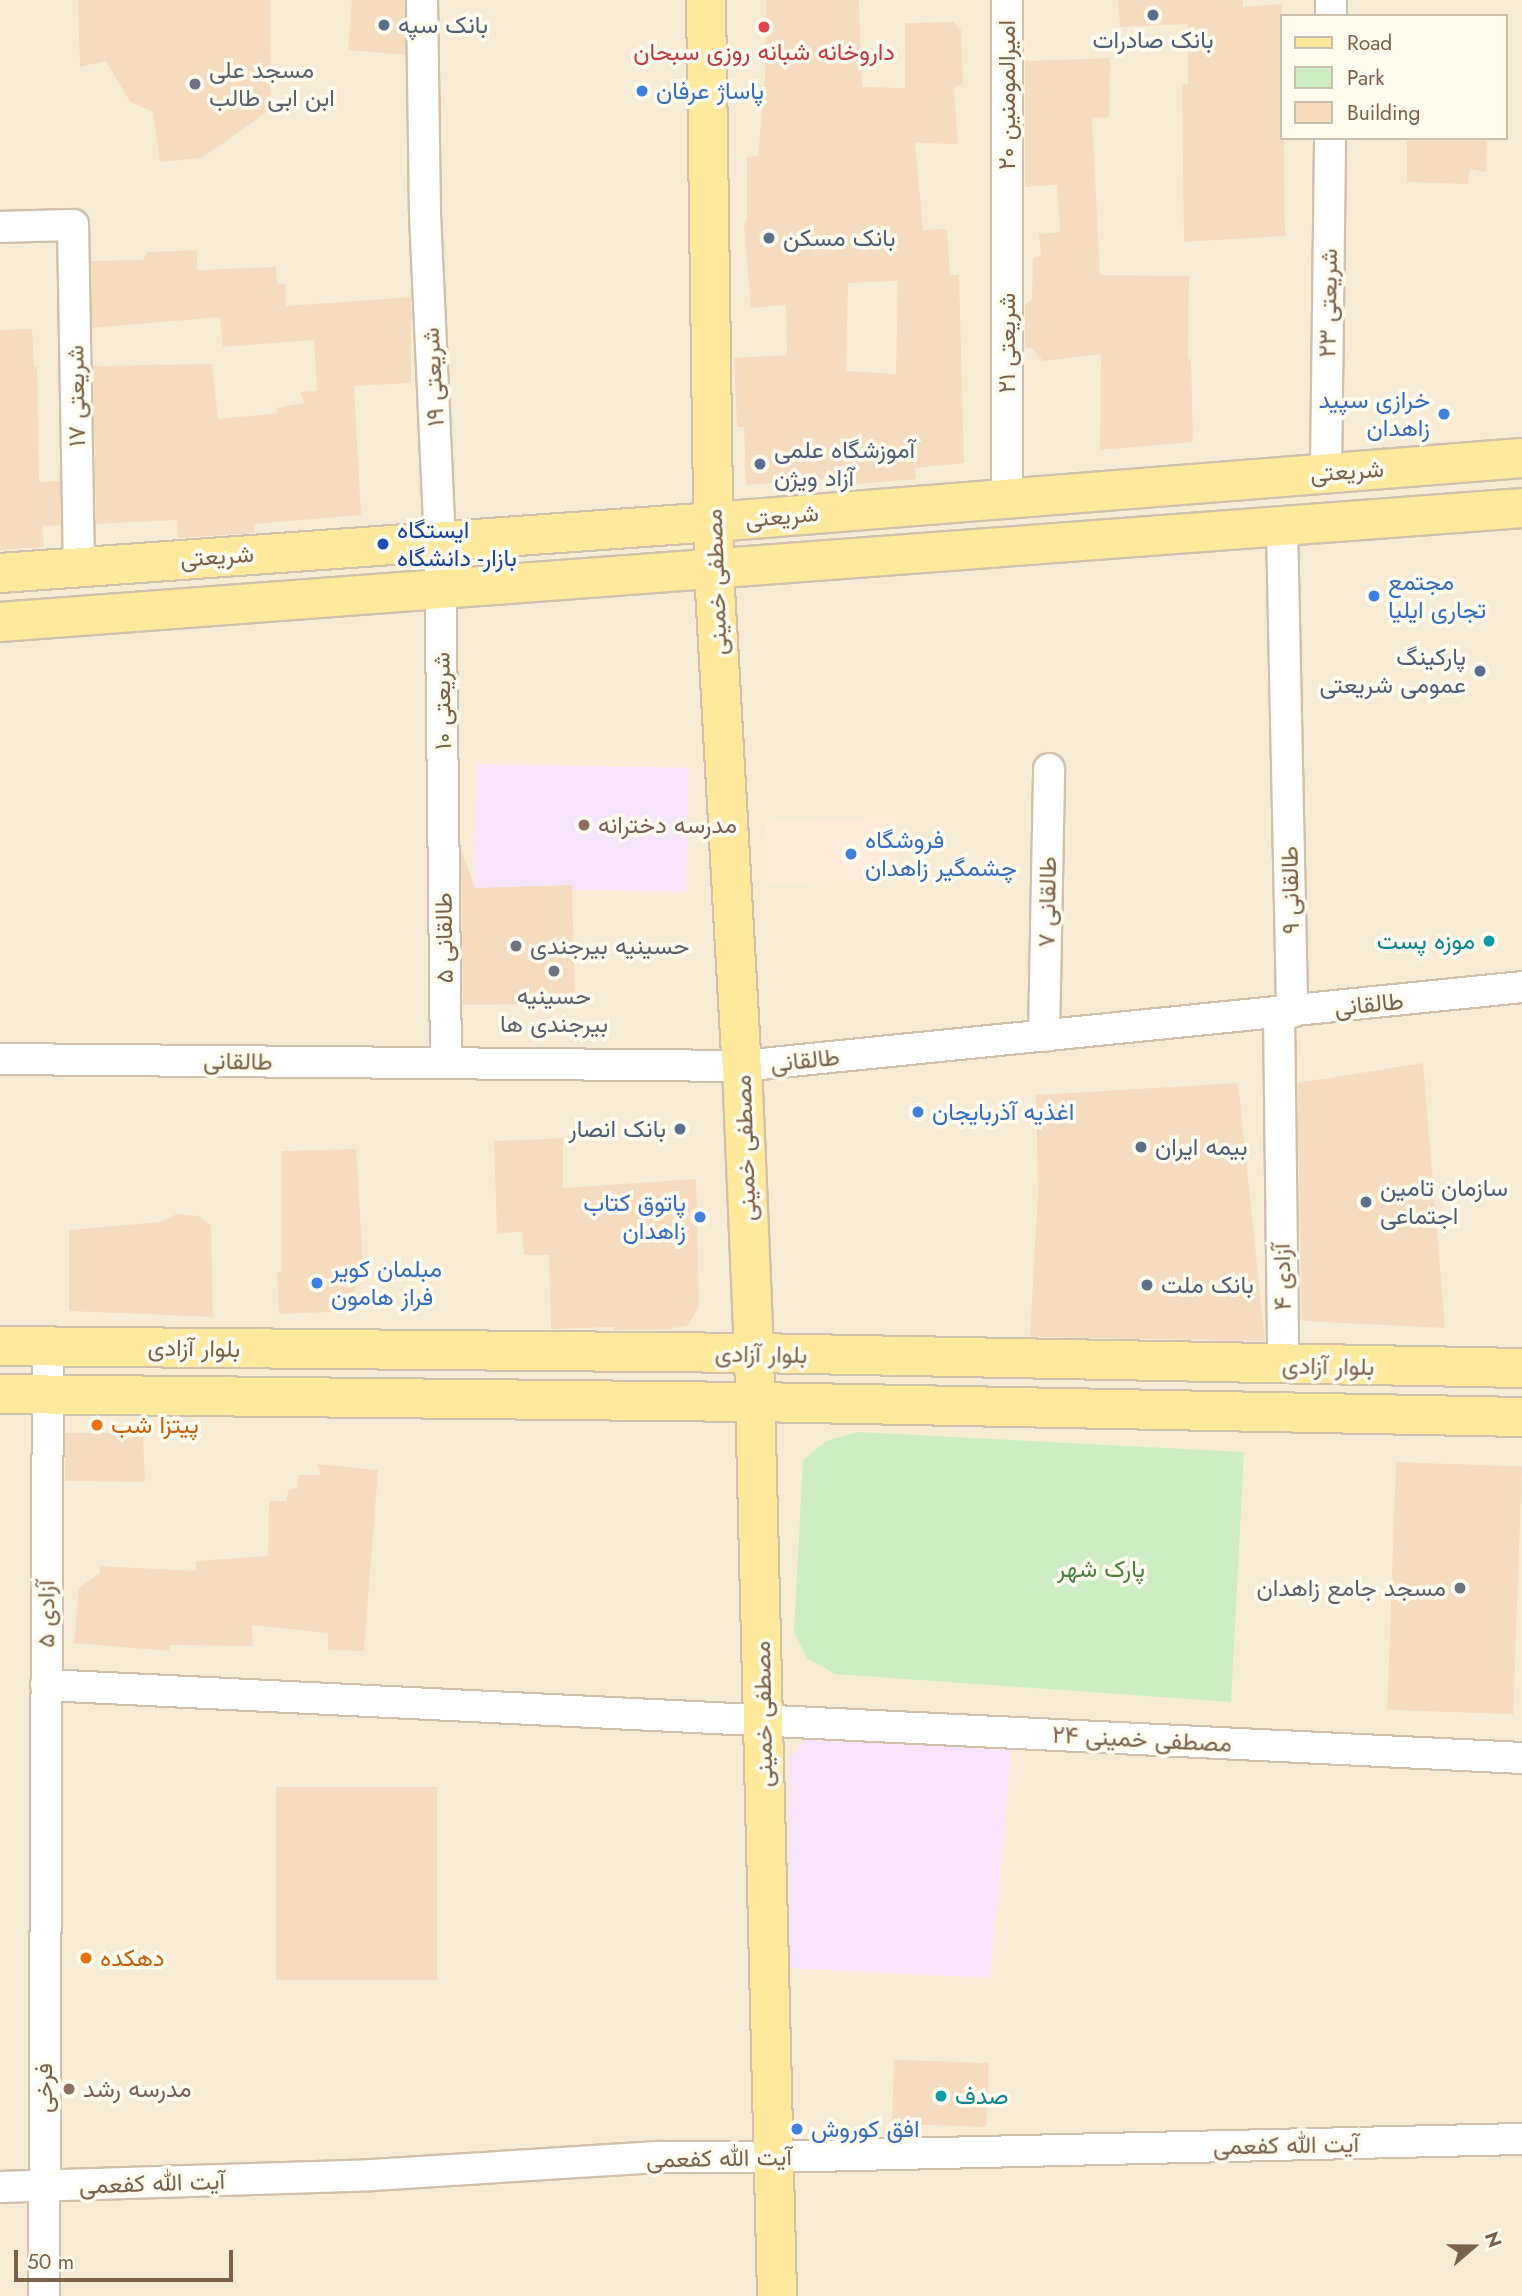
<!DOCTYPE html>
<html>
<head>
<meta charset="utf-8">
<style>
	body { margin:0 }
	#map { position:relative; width:1522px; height:2296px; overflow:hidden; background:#fef8e8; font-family:Jost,Vazirmatn,sans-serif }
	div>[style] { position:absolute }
	.residential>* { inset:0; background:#f6ecd5 }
	.commercial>* { inset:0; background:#feebdb; transform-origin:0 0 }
	.education>* { inset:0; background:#f5e4fa; transform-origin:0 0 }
	.green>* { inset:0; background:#cfedc5 }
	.building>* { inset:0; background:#f5dcbe; transform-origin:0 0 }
	.roads { filter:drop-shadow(2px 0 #d1c1ac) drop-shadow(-2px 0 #d1c1ac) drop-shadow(0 2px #d1c1ac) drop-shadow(0 -2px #d1c1ac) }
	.minor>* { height:30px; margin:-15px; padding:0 15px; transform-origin:15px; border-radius:15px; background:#fff }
	.major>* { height:38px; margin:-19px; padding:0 19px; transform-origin:19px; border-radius:19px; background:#ffe99d }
	.dots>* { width:19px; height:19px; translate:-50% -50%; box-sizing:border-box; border:4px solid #fffbef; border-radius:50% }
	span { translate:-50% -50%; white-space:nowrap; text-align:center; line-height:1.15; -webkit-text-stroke:7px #fffbef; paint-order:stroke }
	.service-label { font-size:24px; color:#4e5e75 }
	.left { translate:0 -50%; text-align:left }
	.right { translate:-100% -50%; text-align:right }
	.health-label { font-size:24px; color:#be3a42 }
	.worship-label { font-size:24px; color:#5b616d }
	.shop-label { font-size:24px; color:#366cbe }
	.street-label { font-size:24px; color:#7a624a }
	.transit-label { font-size:24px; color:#164399 }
	.education-label { font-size:24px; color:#785e54 }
	.culture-label { font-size:24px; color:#0d838f }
	.food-label { font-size:24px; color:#c56008 }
	.park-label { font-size:24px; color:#4a8041 }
	.legend { position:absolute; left:1280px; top:14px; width:228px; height:126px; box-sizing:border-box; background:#fffbef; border:2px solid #cabead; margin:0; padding:9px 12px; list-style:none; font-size:21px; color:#7a624a }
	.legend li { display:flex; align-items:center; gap:14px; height:35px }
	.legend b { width:35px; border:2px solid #cabead }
	.north { position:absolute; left:1438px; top:2212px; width:70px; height:70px; -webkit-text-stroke:5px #fffbef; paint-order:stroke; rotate:70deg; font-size:19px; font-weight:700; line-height:28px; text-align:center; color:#7a624a }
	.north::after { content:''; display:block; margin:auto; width:24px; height:32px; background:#7a624a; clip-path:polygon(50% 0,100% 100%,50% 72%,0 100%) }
	.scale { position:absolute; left:14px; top:2250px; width:219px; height:32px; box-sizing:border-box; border:4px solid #7a624a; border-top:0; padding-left:9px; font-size:21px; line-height:24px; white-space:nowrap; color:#7a624a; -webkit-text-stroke:5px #fffbef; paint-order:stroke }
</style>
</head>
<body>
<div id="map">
	<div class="residential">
		<div style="clip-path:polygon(evenodd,0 0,1522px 0,1522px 2296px,0 2296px,0 0,1282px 16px,1506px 16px,1506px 138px,1282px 138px,1282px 16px)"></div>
	</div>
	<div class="commercial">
		<div style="left:895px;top:816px;width:61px;height:129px;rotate:87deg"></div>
	</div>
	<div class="education">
		<div style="left:476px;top:764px;width:213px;height:124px;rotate:1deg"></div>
		<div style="clip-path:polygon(809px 1738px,1012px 1746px,990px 1978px,788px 1968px,790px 1756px)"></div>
	</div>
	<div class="green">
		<div style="clip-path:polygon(859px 1432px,1244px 1452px,1231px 1702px,835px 1674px,807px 1658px,794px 1632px,803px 1460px,826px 1441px)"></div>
	</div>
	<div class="building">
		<div style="clip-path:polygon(78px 0,270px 0,271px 109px,202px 158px,160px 162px,153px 112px,130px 102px,106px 61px,80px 67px)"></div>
		<div style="clip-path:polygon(352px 0,405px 0,405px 55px,348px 50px)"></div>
		<div style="clip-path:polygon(evenodd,766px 0,859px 0,862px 87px,905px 88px,905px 23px,953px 22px,961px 30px,963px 83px,954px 88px,958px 144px,915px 143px,923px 230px,947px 229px,950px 275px,959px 275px,964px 463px,915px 468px,916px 479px,856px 484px,856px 477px,746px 485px,744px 427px,737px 427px,734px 358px,787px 355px,786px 305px,751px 308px,744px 226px,747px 220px,747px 157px,758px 156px,765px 79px,766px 0,898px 281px,896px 374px,846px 371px,848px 283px,898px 281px)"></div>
		<div style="clip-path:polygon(1118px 0,1243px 0,1243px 7px,1282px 4px,1285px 236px,1184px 242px,1182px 84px,1188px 84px,1188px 24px,1120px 27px)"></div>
		<div style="clip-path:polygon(1110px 58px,1109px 117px,1092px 118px,1100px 275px,1189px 276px,1188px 359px,1191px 359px,1193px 442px,1100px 450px,1101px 354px,1043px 361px,1032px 348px,1025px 348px,1025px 305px,1032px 299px,1033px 258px,1041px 255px,1039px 234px,1060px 232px,1057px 185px,1025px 187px,1025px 61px)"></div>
		<div style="clip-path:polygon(1407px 138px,1487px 138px,1486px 172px,1470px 169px,1468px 184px,1407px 182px)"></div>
		<div style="clip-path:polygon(197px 250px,197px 270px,276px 267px,277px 284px,285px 284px,286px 306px,411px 297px,411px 383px,354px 386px,361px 515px,254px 524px,255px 533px,178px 538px,177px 520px,96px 524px,93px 366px,212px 364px,218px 419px,278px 413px,276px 408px,304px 403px,300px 392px,317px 391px,314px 340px,223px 347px,220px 317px,92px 328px,91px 261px,143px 260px,148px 252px)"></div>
		<div style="clip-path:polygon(32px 329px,34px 367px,37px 367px,39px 482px,60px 481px,61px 525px,42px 526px,44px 547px,0 550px,0 330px)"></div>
		<div style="clip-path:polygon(461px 849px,475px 888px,572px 885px,575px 1004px,463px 1005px)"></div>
		<div style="clip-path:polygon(1423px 1063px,1445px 1328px,1302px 1321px,1297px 1083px)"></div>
		<div style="clip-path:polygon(1238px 1083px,1265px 1341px,1030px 1337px,1038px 1192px,1036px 1095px)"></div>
		<div style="clip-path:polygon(563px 1138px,563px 1188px,696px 1179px,699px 1307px,687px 1326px,660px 1330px,614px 1330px,614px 1327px,551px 1329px,549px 1255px,524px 1255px,522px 1231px,497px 1234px,494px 1141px)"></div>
		<div style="clip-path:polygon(356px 1149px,363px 1266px,357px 1266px,353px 1311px,279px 1314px,277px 1272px,282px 1272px,282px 1151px)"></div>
		<div style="clip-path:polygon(177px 1214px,199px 1216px,211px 1226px,213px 1317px,69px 1311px,69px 1230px,160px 1222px)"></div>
		<div style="clip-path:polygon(65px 1433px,135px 1433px,143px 1437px,145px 1482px,65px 1481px)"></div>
		<div style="left:1396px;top:1462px;width:126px;height:248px;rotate:2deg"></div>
		<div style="clip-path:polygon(317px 1464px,378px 1470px,364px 1651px,328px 1650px,328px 1633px,252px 1625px,253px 1646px,169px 1645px,169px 1651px,74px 1643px,79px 1588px,100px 1573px,100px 1566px,196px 1571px,196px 1561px,268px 1556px,269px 1501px,286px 1501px,289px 1489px,297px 1488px,299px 1475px,321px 1475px)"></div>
		<div style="left:276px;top:1787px;width:161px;height:193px"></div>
		<div style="left:989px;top:2063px;width:64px;height:95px;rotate:92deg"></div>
	</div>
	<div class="roads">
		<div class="minor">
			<div style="left:422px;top:0;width:214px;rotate:89.2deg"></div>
			<div style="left:425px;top:214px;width:327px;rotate:87.4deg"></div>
			<div style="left:440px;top:541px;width:522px;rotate:89.34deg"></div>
			<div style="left:1331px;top:16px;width:16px;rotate:-90deg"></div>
			<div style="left:0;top:227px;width:73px;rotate:-1.6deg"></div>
			<div style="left:73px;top:225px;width:342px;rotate:89deg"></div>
			<div style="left:1326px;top:472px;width:334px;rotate:-89.3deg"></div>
			<div style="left:1007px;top:497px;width:497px;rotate:-90deg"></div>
			<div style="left:1282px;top:526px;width:486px;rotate:88.8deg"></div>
			<div style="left:1279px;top:1013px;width:352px;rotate:89.3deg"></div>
			<div style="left:1044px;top:1036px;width:267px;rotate:-88.9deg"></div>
			<div style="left:0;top:1059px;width:742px;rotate:0.54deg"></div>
			<div style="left:742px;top:1066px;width:784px;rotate:-5.78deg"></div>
			<div style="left:46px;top:1685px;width:1478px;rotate:2.83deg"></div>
			<div style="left:0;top:2187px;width:372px;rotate:-1.8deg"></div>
			<div style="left:372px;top:2175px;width:290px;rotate:-3.6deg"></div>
			<div style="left:661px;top:2157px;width:112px"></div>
			<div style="left:773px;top:2157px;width:749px;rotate:-1.38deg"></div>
			<div style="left:44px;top:2296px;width:949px;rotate:-89.76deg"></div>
		</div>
		<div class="major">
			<div style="left:706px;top:0;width:571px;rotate:89.2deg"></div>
			<div style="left:714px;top:571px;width:496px;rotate:86.8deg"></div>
			<div style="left:742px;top:1066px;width:287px;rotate:87.6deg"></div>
			<div style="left:754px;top:1353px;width:943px;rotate:88.6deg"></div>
			<div style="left:0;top:573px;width:716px;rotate:-4.09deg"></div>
			<div style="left:714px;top:522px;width:811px;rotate:-4.53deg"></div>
			<div style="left:0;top:622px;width:1526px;rotate:-4.28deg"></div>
			<div style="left:0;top:1346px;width:754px;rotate:0.53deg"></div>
			<div style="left:754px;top:1353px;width:768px;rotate:1.12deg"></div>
			<div style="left:0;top:1394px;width:755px;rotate:0.61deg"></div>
			<div style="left:755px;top:1402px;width:767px;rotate:1.12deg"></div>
		</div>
	</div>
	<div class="dots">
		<div style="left:1153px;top:15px;background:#5c6f8a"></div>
		<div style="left:384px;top:25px;background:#5c6f8a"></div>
		<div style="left:764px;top:27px;background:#e0444e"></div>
		<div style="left:195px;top:84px;background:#6b7280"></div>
		<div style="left:642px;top:91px;background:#3f7fe0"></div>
		<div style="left:769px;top:238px;background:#5c6f8a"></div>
		<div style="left:1444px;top:414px;background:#3f7fe0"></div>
		<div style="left:760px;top:464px;background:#5c6f8a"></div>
		<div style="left:383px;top:544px;background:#1a4fb4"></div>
		<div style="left:1374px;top:596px;background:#3f7fe0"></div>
		<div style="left:1480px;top:671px;background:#5c6f8a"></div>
		<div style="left:584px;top:825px;background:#8d6e63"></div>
		<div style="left:851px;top:854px;background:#3f7fe0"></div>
		<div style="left:1489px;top:941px;background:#0f9aa8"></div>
		<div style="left:516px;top:946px;background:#6b7280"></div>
		<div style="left:554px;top:971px;background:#6b7280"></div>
		<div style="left:918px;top:1112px;background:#3f7fe0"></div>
		<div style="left:680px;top:1129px;background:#5c6f8a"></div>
		<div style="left:1141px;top:1147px;background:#5c6f8a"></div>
		<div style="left:1366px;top:1202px;background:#5c6f8a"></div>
		<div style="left:700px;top:1217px;background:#3f7fe0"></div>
		<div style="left:317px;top:1283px;background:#3f7fe0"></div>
		<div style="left:1147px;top:1285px;background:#5c6f8a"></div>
		<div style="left:97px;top:1425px;background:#e8710a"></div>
		<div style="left:1460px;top:1588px;background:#6b7280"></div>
		<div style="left:86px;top:1958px;background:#e8710a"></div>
		<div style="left:69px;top:2089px;background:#8d6e63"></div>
		<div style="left:941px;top:2096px;background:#0f9aa8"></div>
		<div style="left:797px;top:2129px;background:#3f7fe0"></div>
	</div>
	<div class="service-label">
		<span class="left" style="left:398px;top:25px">بانک سپه</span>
		<span style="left:1153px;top:40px">بانک صادرات</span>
		<span class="left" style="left:783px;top:238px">بانک مسکن</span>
		<span class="left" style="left:774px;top:464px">آموزشگاه علمی<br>آزاد ویژن</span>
		<span class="right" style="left:1466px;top:671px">پارکینگ<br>عمومی شریعتی</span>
		<span class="right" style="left:666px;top:1129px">بانک انصار</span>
		<span class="left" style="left:1155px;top:1147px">بیمه ایران</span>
		<span class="left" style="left:1380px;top:1202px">سازمان تامین<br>اجتماعی</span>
		<span class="left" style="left:1161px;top:1285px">بانک ملت</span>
	</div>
	<div class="health-label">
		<span style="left:764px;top:52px">داروخانه شبانه روزی سبحان</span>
	</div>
	<div class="worship-label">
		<span class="left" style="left:209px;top:84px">مسجد علی<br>ابن ابی طالب</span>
		<span class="left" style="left:530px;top:946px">حسینیه بیرجندی</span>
		<span style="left:554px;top:1010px">حسینیه<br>بیرجندی ها</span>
		<span class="right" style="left:1446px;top:1588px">مسجد جامع زاهدان</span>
	</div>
	<div class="shop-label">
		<span class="left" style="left:656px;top:91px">پاساژ عرفان</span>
		<span class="right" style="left:1430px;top:414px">خرازی سپید<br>زاهدان</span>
		<span class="left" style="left:1388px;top:596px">مجتمع<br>تجاری ایلیا</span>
		<span class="left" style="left:865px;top:854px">فروشگاه<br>چشمگیر زاهدان</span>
		<span class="left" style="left:932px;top:1112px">اغذیه آذربایجان</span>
		<span class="right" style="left:686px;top:1217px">پاتوق کتاب<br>زاهدان</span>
		<span class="left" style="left:331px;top:1283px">مبلمان کویر<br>فراز هامون</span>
		<span class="left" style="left:811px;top:2129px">افق کوروش</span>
	</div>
	<div class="street-label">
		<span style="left:1007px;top:95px;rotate:-90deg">امیرالمومنین ۲۰</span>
		<span style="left:1328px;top:303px;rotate:-89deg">شریعتی ۲۳</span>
		<span style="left:1007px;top:343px;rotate:-90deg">شریعتی ۲۱</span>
		<span style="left:433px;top:377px;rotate:-93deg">شریعتی ۱۹</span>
		<span style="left:76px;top:396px;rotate:-91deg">شریعتی ۱۷</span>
		<span style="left:1347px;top:471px;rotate:-4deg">شریعتی</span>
		<span style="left:782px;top:516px;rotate:-5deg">شریعتی</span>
		<span style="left:217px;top:556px;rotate:-4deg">شریعتی</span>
		<span style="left:716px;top:582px;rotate:-92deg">مصطفی خمینی</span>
		<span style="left:442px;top:701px;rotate:-91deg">شریعتی ۱۰</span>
		<span style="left:1290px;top:890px;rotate:-91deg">طالقانی ۹</span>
		<span style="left:1047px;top:902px;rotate:-89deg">طالقانی ۷</span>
		<span style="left:444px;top:938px;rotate:-91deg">طالقانی ۵</span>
		<span style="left:1369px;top:1004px;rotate:-6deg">طالقانی</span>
		<span style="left:805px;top:1060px;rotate:-6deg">طالقانی</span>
		<span style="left:238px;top:1061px;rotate:1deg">طالقانی</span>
		<span style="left:745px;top:1148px;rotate:-92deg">مصطفی خمینی</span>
		<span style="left:1282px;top:1277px;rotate:-91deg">آزادی ۴</span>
		<span style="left:194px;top:1348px;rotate:1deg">بلوار آزادی</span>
		<span style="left:761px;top:1354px;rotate:1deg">بلوار آزادی</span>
		<span style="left:1328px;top:1366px;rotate:1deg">بلوار آزادی</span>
		<span style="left:46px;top:1614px;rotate:-90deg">آزادی ۵</span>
		<span style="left:763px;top:1714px;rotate:-91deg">مصطفی خمینی</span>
		<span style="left:1142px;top:1739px;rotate:3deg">مصطفی خمینی ۲۴</span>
		<span style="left:44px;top:2088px;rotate:-90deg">فرخی</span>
		<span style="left:1286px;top:2145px;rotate:-1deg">آیت الله کفعمی</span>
		<span style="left:719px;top:2158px;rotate:-1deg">آیت الله کفعمی</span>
		<span style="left:152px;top:2183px;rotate:-2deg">آیت الله کفعمی</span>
	</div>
	<div class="transit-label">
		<span class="left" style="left:397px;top:544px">ایستگاه<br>بازار- دانشگاه</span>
	</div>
	<div class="education-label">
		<span class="left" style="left:598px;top:825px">مدرسه دخترانه</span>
		<span class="left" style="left:83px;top:2089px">مدرسه رشد</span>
	</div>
	<div class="culture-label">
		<span class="right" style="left:1475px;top:941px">موزه پست</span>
		<span class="left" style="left:955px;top:2096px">صدف</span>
	</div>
	<div class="food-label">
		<span class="left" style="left:111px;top:1425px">پیتزا شب</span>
		<span class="left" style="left:100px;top:1958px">دهکده</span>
	</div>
	<div class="park-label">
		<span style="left:1101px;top:1569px">پارک شهر</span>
	</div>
	<ul class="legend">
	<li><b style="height:9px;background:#ffe99d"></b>Road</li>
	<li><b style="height:19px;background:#cfedc5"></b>Park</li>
	<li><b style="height:19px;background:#f5dcbe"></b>Building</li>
	</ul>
	<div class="north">N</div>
	<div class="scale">50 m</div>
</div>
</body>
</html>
